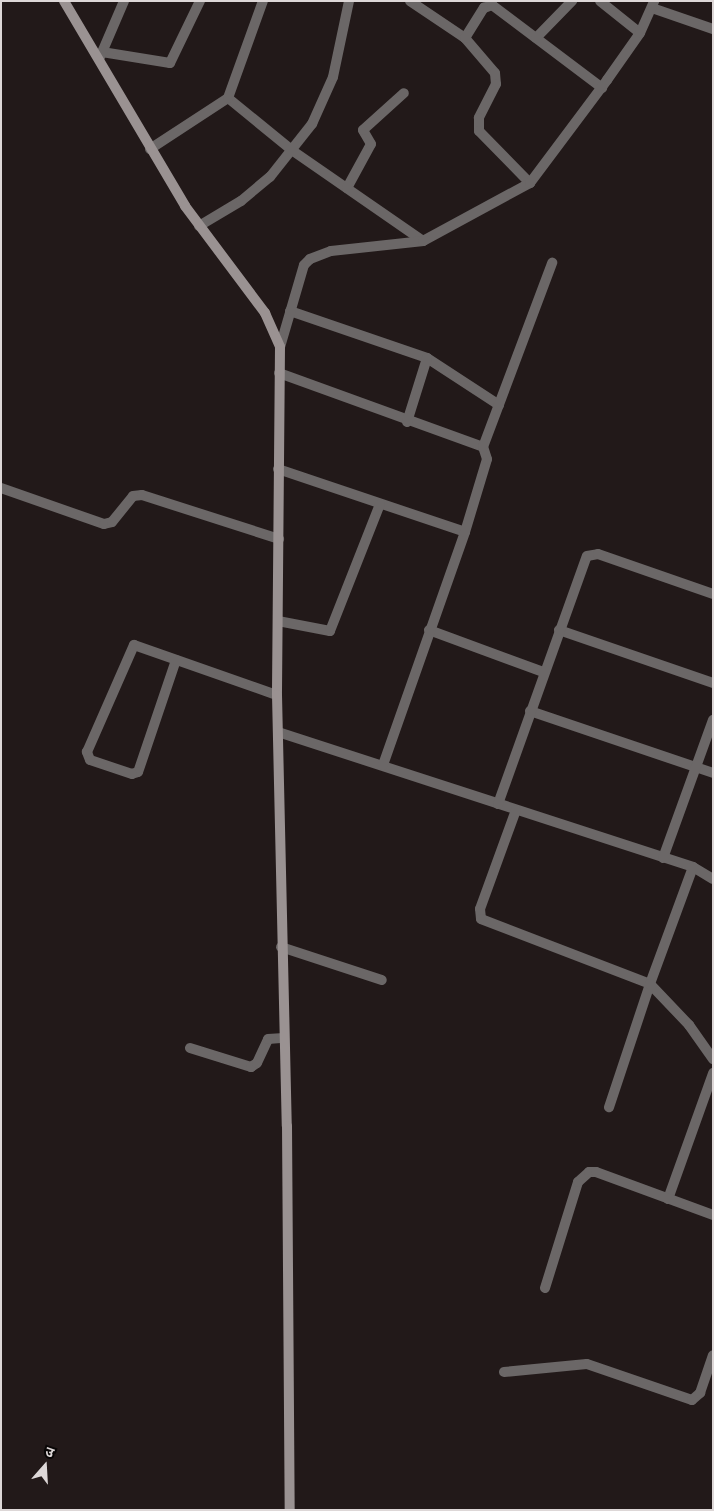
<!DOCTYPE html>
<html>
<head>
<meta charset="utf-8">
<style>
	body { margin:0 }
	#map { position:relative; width:714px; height:1511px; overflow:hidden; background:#221919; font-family:"Archivo Narrow","Noto Sans Devanagari",sans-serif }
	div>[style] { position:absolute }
	.street>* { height:10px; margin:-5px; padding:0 5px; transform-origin:5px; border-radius:5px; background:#6b6767 }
	.secondary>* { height:10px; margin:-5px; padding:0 5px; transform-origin:5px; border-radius:5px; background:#9a9292 }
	span { translate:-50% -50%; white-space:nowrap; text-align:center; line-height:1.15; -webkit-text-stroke:4px #090606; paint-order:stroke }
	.frame { position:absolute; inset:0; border:2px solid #ddd7d7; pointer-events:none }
	.north { position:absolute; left:20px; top:1441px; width:50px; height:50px; -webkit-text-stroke:4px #090606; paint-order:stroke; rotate:19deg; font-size:14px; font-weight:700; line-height:20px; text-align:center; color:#ddd7d7 }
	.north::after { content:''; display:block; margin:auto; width:18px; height:22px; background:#ddd7d7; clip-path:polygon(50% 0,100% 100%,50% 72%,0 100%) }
</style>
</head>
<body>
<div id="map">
	<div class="street">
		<div style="left:410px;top:1px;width:66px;rotate:33.9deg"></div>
		<div style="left:465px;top:38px;width:46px;rotate:49.4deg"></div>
		<div style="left:495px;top:73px;width:11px;rotate:85deg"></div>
		<div style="left:496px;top:84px;width:38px;rotate:117deg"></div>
		<div style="left:479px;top:118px;width:13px;rotate:90deg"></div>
		<div style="left:479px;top:131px;width:73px;rotate:45.6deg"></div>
		<div style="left:600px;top:1px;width:51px;rotate:38.7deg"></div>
		<div style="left:652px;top:8px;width:65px;rotate:19deg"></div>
		<div style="left:465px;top:38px;width:36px;rotate:-58deg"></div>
		<div style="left:484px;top:8px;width:9px;rotate:-21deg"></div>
		<div style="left:492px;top:5px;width:138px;rotate:37deg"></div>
		<div style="left:536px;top:38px;width:52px;rotate:-45.8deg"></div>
		<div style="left:102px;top:52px;width:69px;rotate:9.2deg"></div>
		<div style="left:170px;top:63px;width:69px;rotate:-64.2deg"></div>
		<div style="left:100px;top:57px;width:61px;rotate:-66.8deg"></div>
		<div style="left:228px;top:98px;width:84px;rotate:39.2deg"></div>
		<div style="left:293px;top:151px;width:158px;rotate:34.7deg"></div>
		<div style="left:150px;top:149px;width:93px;rotate:-33.2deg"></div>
		<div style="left:228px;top:98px;width:103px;rotate:-70.2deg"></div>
		<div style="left:347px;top:188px;width:50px;rotate:-61.4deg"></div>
		<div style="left:371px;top:144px;width:16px;rotate:-120deg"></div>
		<div style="left:363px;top:130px;width:55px;rotate:-42.1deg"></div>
		<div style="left:199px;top:226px;width:49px;rotate:-30.8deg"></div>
		<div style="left:241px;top:201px;width:38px;rotate:-40deg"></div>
		<div style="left:270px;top:177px;width:68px;rotate:-51.6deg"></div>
		<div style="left:312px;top:124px;width:51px;rotate:-65.9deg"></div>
		<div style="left:333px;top:77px;width:78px;rotate:-78.1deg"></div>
		<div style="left:290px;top:311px;width:145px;rotate:18.9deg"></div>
		<div style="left:427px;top:358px;width:86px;rotate:33.1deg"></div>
		<div style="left:280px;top:347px;width:85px;rotate:-73.7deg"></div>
		<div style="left:304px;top:265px;width:8px;rotate:-45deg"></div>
		<div style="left:310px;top:259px;width:22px;rotate:-21deg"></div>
		<div style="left:331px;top:251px;width:93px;rotate:-6.2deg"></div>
		<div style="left:423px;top:241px;width:122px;rotate:-28.5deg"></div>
		<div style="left:530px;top:183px;width:129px;rotate:-53.2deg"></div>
		<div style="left:607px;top:80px;width:57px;rotate:-54.9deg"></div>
		<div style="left:640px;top:33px;width:35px;rotate:-66deg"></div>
		<div style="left:279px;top:373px;width:217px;rotate:19.9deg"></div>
		<div style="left:407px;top:422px;width:67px;rotate:-72.6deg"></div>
		<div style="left:278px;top:469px;width:197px;rotate:18.6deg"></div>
		<div style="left:1px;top:488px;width:109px;rotate:19.3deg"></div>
		<div style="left:104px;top:524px;width:8px;rotate:-14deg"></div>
		<div style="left:112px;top:522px;width:33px;rotate:-51deg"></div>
		<div style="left:133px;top:496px;width:9px;rotate:-6deg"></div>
		<div style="left:142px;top:495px;width:144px;rotate:17.8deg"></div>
		<div style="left:278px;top:621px;width:53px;rotate:10.9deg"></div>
		<div style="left:330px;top:631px;width:136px;rotate:-68.5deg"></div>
		<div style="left:429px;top:630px;width:121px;rotate:20.2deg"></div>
		<div style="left:559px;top:630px;width:163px;rotate:19deg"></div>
		<div style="left:176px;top:660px;width:118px;rotate:108.7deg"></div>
		<div style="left:138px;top:772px;width:6px;rotate:162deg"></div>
		<div style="left:132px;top:774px;width:44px;rotate:-161.6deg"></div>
		<div style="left:90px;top:760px;width:9px;rotate:-111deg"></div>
		<div style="left:87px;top:752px;width:117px;rotate:-66.3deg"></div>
		<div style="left:134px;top:645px;width:151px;rotate:19.3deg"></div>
		<div style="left:530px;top:711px;width:193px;rotate:18.7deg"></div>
		<div style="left:278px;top:732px;width:436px;rotate:18deg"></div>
		<div style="left:693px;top:867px;width:23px;rotate:31deg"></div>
		<div style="left:383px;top:765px;width:247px;rotate:-70.6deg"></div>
		<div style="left:465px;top:532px;width:76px;rotate:-73.2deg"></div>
		<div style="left:487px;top:459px;width:13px;rotate:-108deg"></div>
		<div style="left:483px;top:447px;width:197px;rotate:-69.4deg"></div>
		<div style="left:498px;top:804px;width:263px;rotate:-70.3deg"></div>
		<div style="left:587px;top:556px;width:11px;rotate:-10deg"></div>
		<div style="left:598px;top:554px;width:122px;rotate:19.2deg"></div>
		<div style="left:516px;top:810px;width:105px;rotate:110deg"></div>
		<div style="left:480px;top:909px;width:10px;rotate:84deg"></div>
		<div style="left:481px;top:919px;width:181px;rotate:21deg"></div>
		<div style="left:650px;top:984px;width:130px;rotate:108.4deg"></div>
		<div style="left:663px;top:858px;width:147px;rotate:-70.1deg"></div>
		<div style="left:693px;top:867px;width:125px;rotate:110.2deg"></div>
		<div style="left:650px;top:984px;width:57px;rotate:46.4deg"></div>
		<div style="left:689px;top:1025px;width:42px;rotate:54.8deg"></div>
		<div style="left:281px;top:947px;width:106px;rotate:18.1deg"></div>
		<div style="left:190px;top:1048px;width:64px;rotate:17.3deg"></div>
		<div style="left:251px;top:1067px;width:7px;rotate:-34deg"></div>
		<div style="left:257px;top:1063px;width:26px;rotate:-65deg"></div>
		<div style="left:268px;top:1039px;width:16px;rotate:-4deg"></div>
		<div style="left:668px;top:1199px;width:134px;rotate:-70.3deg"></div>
		<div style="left:545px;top:1288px;width:111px;rotate:-72.7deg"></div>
		<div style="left:578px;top:1182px;width:15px;rotate:-42deg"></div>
		<div style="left:589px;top:1172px;width:7px"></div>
		<div style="left:596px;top:1172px;width:125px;rotate:20.2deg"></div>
		<div style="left:504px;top:1372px;width:83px;rotate:-5.5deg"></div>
		<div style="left:587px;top:1364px;width:111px;rotate:18.9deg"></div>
		<div style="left:692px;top:1400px;width:11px;rotate:-41deg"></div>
		<div style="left:700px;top:1393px;width:40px;rotate:-71.1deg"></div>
	</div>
	<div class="secondary">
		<div style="left:64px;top:1px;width:238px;rotate:59.4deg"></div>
		<div style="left:185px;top:206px;width:134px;rotate:53.2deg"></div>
		<div style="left:265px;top:313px;width:37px;rotate:66deg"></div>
		<div style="left:280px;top:347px;width:348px;rotate:90.5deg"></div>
		<div style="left:277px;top:695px;width:431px;rotate:88.7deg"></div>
		<div style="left:287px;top:1126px;width:384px;rotate:89.6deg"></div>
	</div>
	<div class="frame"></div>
	<div class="north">उ</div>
</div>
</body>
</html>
